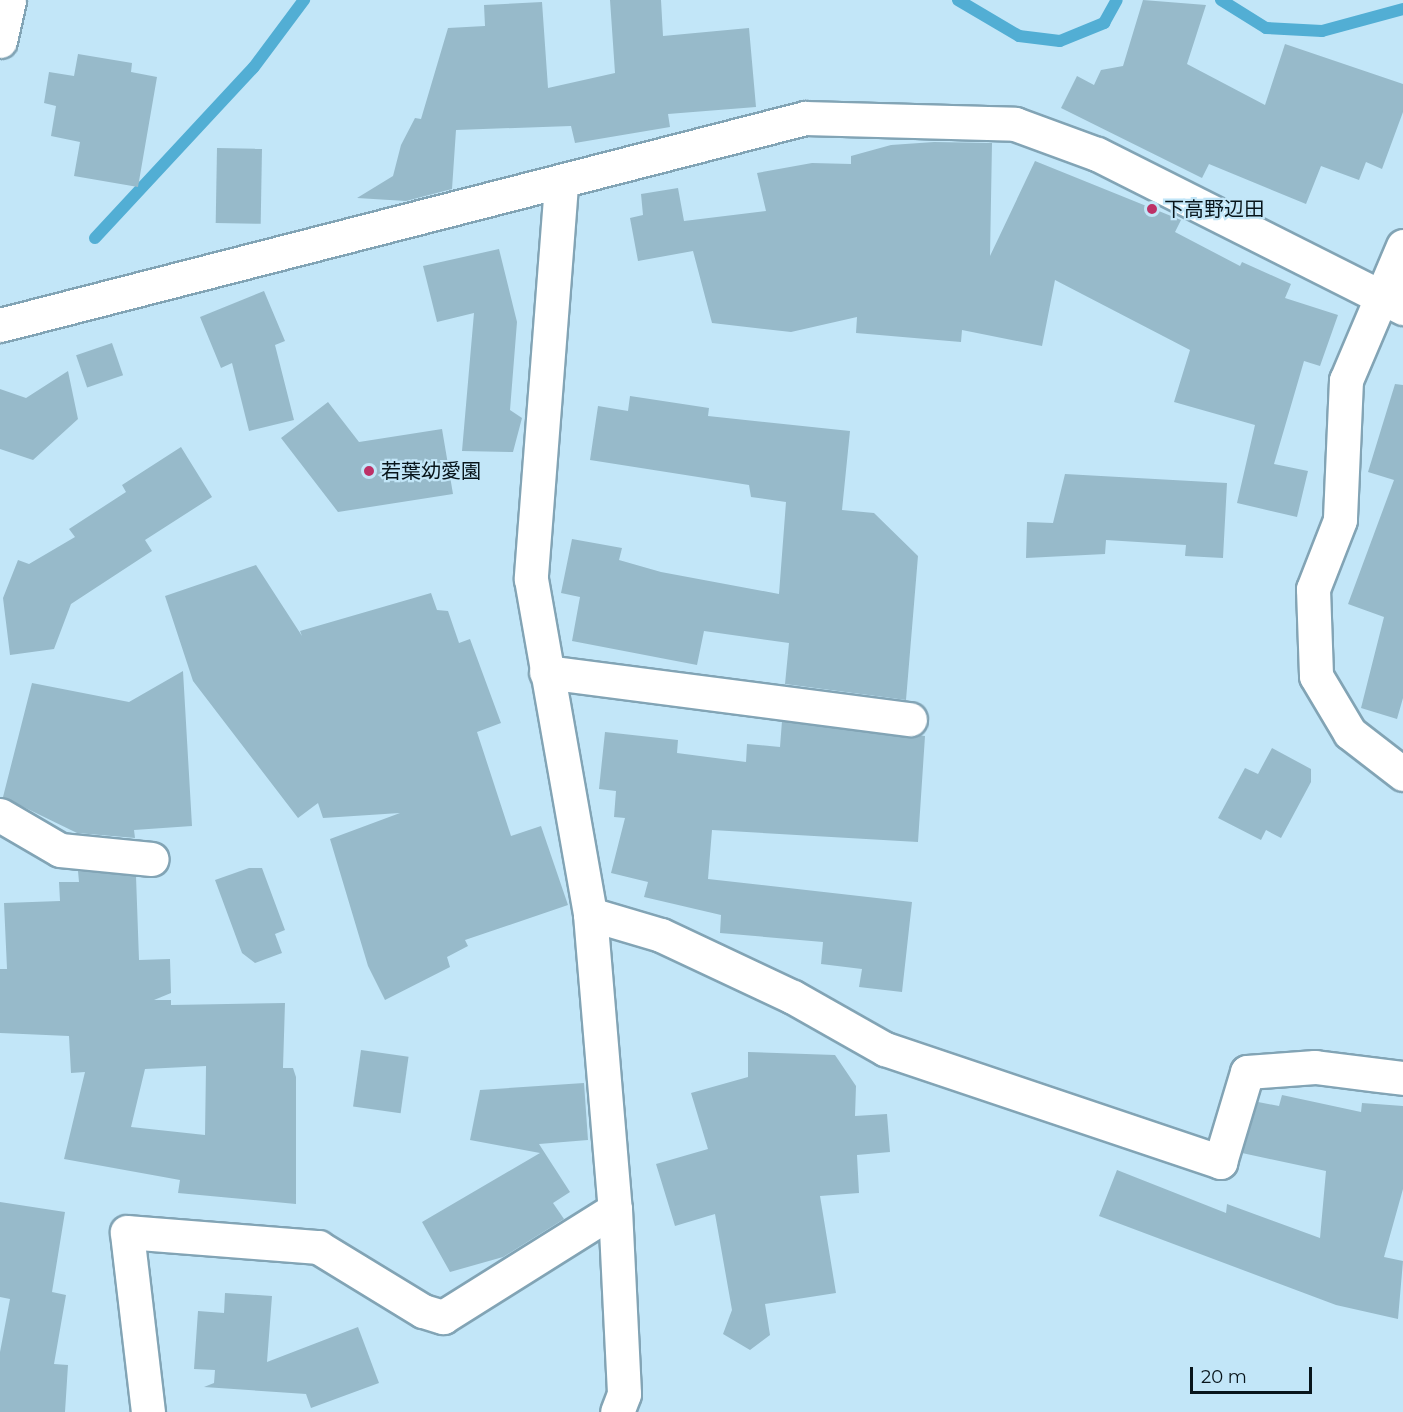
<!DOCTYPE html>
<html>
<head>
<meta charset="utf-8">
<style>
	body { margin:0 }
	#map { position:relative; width:1403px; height:1412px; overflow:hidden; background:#c2e6f8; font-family:Montserrat,"Noto Sans JP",sans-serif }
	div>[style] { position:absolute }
	.stream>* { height:12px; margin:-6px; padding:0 6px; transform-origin:6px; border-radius:6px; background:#52aed4 }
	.building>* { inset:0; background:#97baca; transform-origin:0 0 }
	.roads { filter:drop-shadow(2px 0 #82a4b5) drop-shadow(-2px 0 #82a4b5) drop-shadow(0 2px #82a4b5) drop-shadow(0 -2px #82a4b5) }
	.street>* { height:33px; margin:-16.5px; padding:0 16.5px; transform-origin:16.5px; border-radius:16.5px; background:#fff }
	.secondary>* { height:33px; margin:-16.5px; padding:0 16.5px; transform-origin:16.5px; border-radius:16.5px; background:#fff }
	.primary>* { height:33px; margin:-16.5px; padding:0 16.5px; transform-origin:16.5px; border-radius:16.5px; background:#fff }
	.dots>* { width:16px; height:16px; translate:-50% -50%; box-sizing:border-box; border:3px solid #c2e6f8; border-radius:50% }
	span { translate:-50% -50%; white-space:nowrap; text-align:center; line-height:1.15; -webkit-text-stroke:4.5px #c2e6f8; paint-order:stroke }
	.poi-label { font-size:20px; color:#08151b }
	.left { translate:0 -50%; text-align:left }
	.scale { position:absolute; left:1190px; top:1367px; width:122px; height:27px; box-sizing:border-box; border:3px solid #08151b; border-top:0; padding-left:8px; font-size:18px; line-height:21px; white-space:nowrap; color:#08151b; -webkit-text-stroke:4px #c2e6f8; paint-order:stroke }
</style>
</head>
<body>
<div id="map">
	<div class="stream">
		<div style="left:958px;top:0;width:71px;rotate:30.5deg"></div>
		<div style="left:1019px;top:36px;width:41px;rotate:7deg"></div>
		<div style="left:1060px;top:41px;width:48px;rotate:-22.2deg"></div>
		<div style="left:1104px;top:23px;width:26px;rotate:-61deg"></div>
		<div style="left:1221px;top:0;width:53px;rotate:31.9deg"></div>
		<div style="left:1266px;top:28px;width:56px;rotate:3.1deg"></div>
		<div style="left:1322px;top:31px;width:84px;rotate:-15.2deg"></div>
		<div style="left:95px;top:238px;width:233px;rotate:-47.1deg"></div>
		<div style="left:254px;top:67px;width:84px;rotate:-53.3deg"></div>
	</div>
	<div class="building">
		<div style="clip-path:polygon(610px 0,661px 0,663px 36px,749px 28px,756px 107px,668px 114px,670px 127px,575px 143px,571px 126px,456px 130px,452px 189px,406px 201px,357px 198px,393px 176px,401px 145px,415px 118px,421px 119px,448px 28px,485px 26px,484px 5px,542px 2px,548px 88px,615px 73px)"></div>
		<div style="clip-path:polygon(1143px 0,1206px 5px,1187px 64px,1265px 105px,1285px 44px,1403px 84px,1403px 112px,1382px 169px,1366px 162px,1359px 180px,1321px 166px,1306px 204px,1209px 164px,1202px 178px,1061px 108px,1077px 76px,1094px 85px,1101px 70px,1123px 66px)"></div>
		<div style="clip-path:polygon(78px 54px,132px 63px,131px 72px,157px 77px,138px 187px,74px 176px,80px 142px,51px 136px,56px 106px,44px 103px,49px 72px,74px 76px)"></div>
		<div style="clip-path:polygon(934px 142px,992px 143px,990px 256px,1035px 161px,1181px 220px,1175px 232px,1240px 266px,1242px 262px,1291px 284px,1285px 298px,1338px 315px,1320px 366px,1304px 361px,1274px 464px,1308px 471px,1297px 517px,1237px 503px,1255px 425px,1174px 402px,1190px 350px,1055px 280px,1042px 346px,962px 330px,961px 342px,856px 333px,857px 317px,791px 332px,712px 323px,693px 251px,638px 261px,630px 218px,643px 215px,641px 194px,678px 188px,684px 221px,766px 211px,757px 173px,812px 163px,851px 164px,851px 156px,891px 145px)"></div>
		<div style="left:217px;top:148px;width:45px;height:75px;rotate:1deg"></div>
		<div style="clip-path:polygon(499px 249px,517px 322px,510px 410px,522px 418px,513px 452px,462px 451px,474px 313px,437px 322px,423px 266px)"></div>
		<div style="clip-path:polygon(264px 291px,285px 341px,275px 345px,294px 420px,249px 431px,232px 363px,221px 368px,200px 317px)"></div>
		<div style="left:112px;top:343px;width:34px;height:38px;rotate:71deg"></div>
		<div style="clip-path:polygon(68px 371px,78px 419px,33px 460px,0 449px,0 389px,26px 398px)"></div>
		<div style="clip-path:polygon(1395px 384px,1403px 385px,1403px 698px,1397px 719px,1361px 708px,1384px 617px,1348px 604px,1394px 480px,1368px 472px)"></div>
		<div style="clip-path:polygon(630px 396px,709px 408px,708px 416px,850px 431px,842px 510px,874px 513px,918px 556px,906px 700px,785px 684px,789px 643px,704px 631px,697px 665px,572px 641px,580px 597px,561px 593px,572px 539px,622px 548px,619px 560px,661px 572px,779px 594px,786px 502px,751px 497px,749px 485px,590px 460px,598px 406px,628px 411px)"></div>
		<div style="clip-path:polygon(328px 402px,359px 442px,442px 429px,453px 494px,338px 512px,281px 438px)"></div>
		<div style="clip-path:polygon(181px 447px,212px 497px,145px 540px,152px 551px,71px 604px,54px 649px,10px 655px,3px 598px,18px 560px,29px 564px,75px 537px,69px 529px,126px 492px,122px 485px)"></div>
		<div style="clip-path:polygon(1065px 474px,1227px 483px,1223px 558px,1185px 556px,1186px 545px,1106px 540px,1105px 554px,1026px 558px,1027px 522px,1053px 523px)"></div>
		<div style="clip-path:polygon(256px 565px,302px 636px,300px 631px,431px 593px,437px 610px,448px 611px,459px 643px,470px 639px,501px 723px,477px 732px,511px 836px,541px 826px,568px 905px,465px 940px,468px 946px,447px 957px,450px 967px,385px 1000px,368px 966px,330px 839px,400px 813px,323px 818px,318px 803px,298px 818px,193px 681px,165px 596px)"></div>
		<div style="clip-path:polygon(183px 671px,192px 826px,134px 830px,135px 838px,77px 833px,3px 797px,32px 683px,129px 702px)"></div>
		<div style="clip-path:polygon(782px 721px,925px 736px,918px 842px,712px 830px,708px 879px,912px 902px,902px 992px,859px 987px,862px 969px,821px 964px,823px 942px,720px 933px,721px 915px,644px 897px,648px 882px,611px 873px,625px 818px,614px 817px,616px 791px,599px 789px,605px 732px,678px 740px,677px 753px,746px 762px,747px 744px,780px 747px)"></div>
		<div style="clip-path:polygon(1272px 748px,1311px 769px,1311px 782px,1281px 838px,1266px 830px,1261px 840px,1218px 818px,1245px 768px,1258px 774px)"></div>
		<div style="clip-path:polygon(249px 868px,262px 868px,285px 930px,275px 934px,282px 953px,255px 963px,242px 953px,215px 880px)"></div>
		<div style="clip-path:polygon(evenodd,78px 871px,136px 876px,139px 960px,170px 959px,171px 993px,154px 1000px,171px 1000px,171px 1005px,285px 1003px,283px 1068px,293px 1068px,296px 1077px,296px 1204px,178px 1193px,180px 1180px,64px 1159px,85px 1072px,71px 1073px,69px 1036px,0 1033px,0 969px,7px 969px,4px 903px,60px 901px,59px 882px,79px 882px,78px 871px,206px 1066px,205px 1135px,131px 1127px,145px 1069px,206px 1066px)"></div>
		<div style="left:361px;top:1050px;width:48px;height:57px;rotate:8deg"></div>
		<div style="clip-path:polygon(748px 1052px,835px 1055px,856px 1086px,855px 1116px,887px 1114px,890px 1152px,857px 1155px,859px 1193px,820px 1196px,836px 1293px,765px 1304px,770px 1335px,750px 1350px,723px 1334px,732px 1310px,715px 1214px,675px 1226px,656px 1164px,708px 1149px,691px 1093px,748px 1077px)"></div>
		<div style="clip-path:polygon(584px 1083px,588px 1140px,539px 1144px,570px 1192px,553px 1203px,564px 1219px,503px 1257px,450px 1272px,422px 1222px,540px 1153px,470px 1140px,480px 1090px)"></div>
		<div style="clip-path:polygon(1282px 1095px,1361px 1112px,1362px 1103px,1403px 1106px,1403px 1189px,1384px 1257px,1403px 1261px,1398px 1319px,1336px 1305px,1099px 1216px,1117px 1170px,1226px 1213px,1227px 1204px,1320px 1238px,1326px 1171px,1242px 1153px,1258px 1102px,1279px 1106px)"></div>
		<div style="clip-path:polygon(0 1202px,65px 1212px,52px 1292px,66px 1295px,54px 1364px,68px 1365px,65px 1412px,0 1412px,0 1352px,10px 1299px,0 1297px)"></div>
		<div style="clip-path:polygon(225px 1293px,272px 1296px,267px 1362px,358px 1327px,379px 1383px,311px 1408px,306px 1394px,204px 1387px,214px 1383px,215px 1370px,194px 1369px,198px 1311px,224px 1313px)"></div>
	</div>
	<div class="roads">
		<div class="street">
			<div style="left:561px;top:185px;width:395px;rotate:94.4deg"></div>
			<div style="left:531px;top:579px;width:340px;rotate:80deg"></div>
			<div style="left:590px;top:914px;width:74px;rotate:16.5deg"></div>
			<div style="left:661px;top:935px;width:146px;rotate:25.2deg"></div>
			<div style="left:793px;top:997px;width:106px;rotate:29.5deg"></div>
			<div style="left:885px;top:1049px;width:354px;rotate:18.6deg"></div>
			<div style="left:1220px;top:1162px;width:94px;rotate:-73.3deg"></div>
			<div style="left:1247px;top:1072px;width:68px;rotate:-4.2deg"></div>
			<div style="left:1315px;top:1067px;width:89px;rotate:7.1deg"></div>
			<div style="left:1403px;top:246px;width:146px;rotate:113deg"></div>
			<div style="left:1346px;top:380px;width:140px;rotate:92.5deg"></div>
			<div style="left:1340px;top:520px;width:74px;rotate:111.4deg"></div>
			<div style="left:1313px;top:589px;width:87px;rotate:88deg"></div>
			<div style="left:1316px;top:676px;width:66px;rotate:59.2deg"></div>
			<div style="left:1350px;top:733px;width:67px;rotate:37.7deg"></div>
			<div style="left:546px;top:672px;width:367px;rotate:7.4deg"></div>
			<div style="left:0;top:815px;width:69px;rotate:30.3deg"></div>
			<div style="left:60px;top:850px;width:92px;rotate:5.6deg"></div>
			<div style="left:590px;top:914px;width:296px;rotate:85.2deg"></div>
			<div style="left:615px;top:1209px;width:185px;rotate:87.2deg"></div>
			<div style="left:624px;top:1394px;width:19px;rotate:111deg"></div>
			<div style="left:148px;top:1412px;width:181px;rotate:-96.7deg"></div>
			<div style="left:127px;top:1232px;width:192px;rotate:4.5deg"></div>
			<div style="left:318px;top:1247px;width:123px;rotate:31.4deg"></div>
			<div style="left:423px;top:1311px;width:21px;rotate:17deg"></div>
			<div style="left:443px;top:1317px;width:203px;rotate:-32.1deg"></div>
		</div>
		<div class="secondary">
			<div style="left:0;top:325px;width:831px;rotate:-14.42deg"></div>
			<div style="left:805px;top:118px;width:210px;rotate:1.6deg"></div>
			<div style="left:1015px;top:124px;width:87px;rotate:20.1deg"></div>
			<div style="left:1097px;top:154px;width:343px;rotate:26.7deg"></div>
		</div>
		<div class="primary">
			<div style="left:0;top:41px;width:42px;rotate:-77.6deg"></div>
		</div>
	</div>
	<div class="dots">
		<div style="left:1152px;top:209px;background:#bd3167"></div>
		<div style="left:369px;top:471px;background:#bd3167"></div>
	</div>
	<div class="poi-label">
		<span class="left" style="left:1164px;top:209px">下高野辺田</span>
		<span class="left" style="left:381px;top:471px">若葉幼愛園</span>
	</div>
	<div class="scale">20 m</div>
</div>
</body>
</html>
